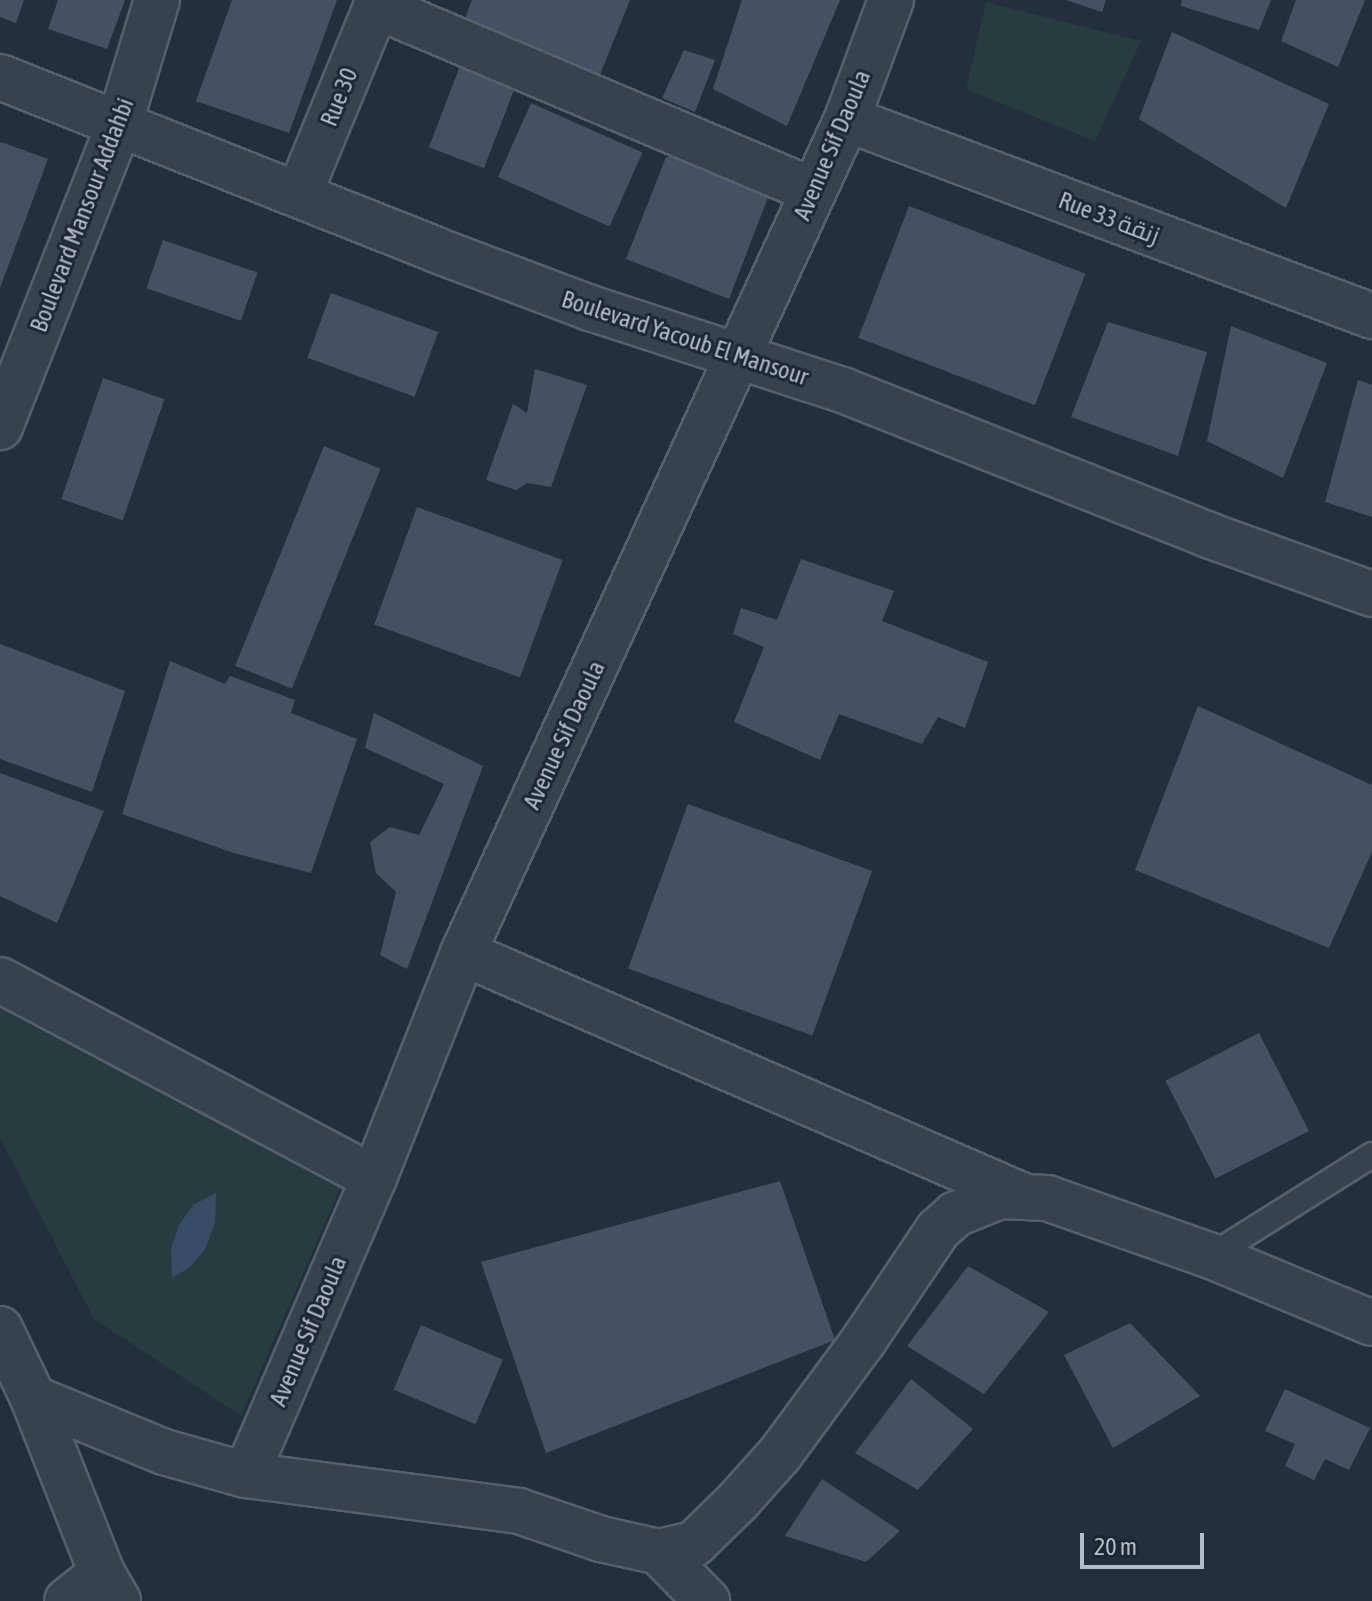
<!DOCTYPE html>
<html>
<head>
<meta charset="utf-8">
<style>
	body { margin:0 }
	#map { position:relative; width:1372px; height:1601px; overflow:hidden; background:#242f3e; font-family:"Asap Condensed",Cairo,sans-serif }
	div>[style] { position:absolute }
	.green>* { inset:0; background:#263c3f }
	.water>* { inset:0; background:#394c67 }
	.building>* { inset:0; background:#455162; transform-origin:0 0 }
	.roads { filter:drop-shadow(2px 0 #565f6c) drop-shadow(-2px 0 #565f6c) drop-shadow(0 2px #565f6c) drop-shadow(0 -2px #565f6c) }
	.service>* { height:24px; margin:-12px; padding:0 12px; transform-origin:12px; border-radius:12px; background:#38414e }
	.minor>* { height:44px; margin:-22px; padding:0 22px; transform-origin:22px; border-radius:22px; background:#38414e }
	span { translate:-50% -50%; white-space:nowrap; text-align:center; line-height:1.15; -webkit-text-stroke:6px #1d2633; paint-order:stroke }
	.street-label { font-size:24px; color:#b4bcc9 }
	.scale { position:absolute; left:1080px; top:1533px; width:124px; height:36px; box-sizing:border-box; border:4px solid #b4bcc9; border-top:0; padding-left:10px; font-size:24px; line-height:28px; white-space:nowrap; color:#b4bcc9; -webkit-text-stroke:6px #1d2633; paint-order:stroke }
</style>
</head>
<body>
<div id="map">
	<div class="green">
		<div style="clip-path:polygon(986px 2px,1141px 41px,1095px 141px,966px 89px)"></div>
		<div style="clip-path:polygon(0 999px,345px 1177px,241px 1416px,94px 1319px,0 1138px)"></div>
	</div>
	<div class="water">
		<div style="clip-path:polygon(216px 1193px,215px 1223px,205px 1249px,190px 1267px,172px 1278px,171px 1249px,179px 1225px,193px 1205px)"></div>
	</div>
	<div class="building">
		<div style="clip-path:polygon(0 0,24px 0,16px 23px,0 17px)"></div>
		<div style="clip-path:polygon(58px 0,125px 0,107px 49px,48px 29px)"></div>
		<div style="clip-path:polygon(232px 0,337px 0,289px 133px,196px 101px)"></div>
		<div style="clip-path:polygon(472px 0,630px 0,593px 92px,457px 38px)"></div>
		<div style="clip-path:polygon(742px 0,840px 0,787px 126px,713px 89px)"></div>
		<div style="clip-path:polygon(1066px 0,1106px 0,1102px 12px)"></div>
		<div style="clip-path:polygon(1182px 0,1271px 0,1259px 30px,1181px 6px)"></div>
		<div style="clip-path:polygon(1296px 0,1365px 0,1338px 67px,1281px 41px)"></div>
		<div style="clip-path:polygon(1172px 32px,1329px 104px,1286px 208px,1139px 119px)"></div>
		<div style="clip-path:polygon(684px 50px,715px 60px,695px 112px,662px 98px)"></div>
		<div style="left:460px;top:66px;width:59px;height:87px;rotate:21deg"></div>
		<div style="left:531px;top:103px;width:122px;height:81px;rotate:24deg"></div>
		<div style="clip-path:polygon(1px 142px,48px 159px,0 288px,0 144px)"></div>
		<div style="clip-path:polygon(666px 157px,678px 157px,770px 192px,729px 299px,626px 259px)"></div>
		<div style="left:909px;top:206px;width:189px;height:141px;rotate:21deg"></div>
		<div style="left:163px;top:240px;width:100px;height:51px;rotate:19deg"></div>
		<div style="left:331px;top:293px;width:114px;height:69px;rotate:20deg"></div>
		<div style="clip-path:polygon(1108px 322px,1207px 352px,1178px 456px,1071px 417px)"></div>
		<div style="clip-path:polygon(1231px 326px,1327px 363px,1283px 478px,1207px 441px)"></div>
		<div style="clip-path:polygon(535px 369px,587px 385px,551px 487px,527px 483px,516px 490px,486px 480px,513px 404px,527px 413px)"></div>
		<div style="left:103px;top:378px;width:65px;height:128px;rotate:19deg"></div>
		<div style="clip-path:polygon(1358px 380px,1372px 385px,1372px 517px,1325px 502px)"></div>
		<div style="left:324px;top:446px;width:61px;height:237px;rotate:22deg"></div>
		<div style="left:417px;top:507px;width:155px;height:125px;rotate:20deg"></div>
		<div style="clip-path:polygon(801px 559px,894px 591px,882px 621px,988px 662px,965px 728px,938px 717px,922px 744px,839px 714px,820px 760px,734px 722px,764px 647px,733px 634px,741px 608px,777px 620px)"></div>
		<div style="clip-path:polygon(0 644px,125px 691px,92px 792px,0 759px)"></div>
		<div style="clip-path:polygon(170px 661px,225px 684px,230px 676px,295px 700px,291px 713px,357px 739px,311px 873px,234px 853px,122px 814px)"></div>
		<div style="clip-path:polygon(1198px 706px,1372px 785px,1372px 852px,1329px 948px,1135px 870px)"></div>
		<div style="clip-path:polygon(374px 713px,483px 766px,407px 969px,380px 955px,396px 892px,376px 873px,370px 842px,390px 827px,419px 835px,444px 784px,365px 748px)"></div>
		<div style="clip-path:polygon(0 773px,104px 811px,57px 923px,0 896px)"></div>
		<div style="left:688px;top:804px;width:196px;height:175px;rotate:20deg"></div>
		<div style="left:1259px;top:1033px;width:110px;height:105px;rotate:63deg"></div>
		<div style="clip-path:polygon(780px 1181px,835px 1340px,546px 1453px,481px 1262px)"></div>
		<div style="clip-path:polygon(968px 1266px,1049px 1312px,984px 1394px,907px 1346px)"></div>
		<div style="clip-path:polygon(1130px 1323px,1200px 1396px,1113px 1448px,1064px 1355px)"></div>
		<div style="left:421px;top:1325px;width:89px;height:70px;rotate:23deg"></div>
		<div style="clip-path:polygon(911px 1379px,973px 1429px,918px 1490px,855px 1453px)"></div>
		<div style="clip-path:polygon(1285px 1389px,1370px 1428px,1349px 1470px,1325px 1459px,1314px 1480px,1285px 1466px,1295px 1444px,1265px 1431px)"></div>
		<div style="clip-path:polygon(822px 1479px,900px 1531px,866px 1562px,785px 1536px)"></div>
	</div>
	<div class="roads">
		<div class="service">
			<div style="left:1211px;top:1256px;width:190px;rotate:-32.1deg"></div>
		</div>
		<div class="minor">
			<div style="left:376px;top:6px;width:475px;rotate:22.9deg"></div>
			<div style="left:0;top:77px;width:469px;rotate:21.6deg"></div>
			<div style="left:436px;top:250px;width:165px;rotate:20.6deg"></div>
			<div style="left:590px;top:308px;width:268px;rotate:18deg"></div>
			<div style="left:845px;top:391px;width:391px;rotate:21.6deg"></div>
			<div style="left:1208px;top:535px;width:174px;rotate:19.8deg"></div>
			<div style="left:847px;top:119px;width:561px;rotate:20.57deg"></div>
			<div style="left:299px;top:194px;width:210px;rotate:-67.6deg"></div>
			<div style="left:0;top:427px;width:325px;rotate:-68.5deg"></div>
			<div style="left:119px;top:125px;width:131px;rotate:-73.1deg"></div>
			<div style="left:463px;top:953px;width:608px;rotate:23.45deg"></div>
			<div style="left:0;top:980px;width:423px;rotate:27.9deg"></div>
			<div style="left:0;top:1329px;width:76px;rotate:64.4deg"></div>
			<div style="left:33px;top:1398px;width:188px;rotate:68.5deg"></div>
			<div style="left:102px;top:1573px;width:32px;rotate:60deg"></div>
			<div style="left:33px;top:1398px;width:142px;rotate:22.4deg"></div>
			<div style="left:164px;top:1452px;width:85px;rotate:15.7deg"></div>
			<div style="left:246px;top:1475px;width:275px;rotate:7.5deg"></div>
			<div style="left:519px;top:1511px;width:87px;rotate:18.9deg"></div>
			<div style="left:601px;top:1539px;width:59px;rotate:12.6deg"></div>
			<div style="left:659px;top:1552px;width:36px;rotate:-13deg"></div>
			<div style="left:694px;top:1544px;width:62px;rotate:-44.3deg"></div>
			<div style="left:738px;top:1501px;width:63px;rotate:-48.2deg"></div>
			<div style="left:780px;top:1454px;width:142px;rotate:-53.6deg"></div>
			<div style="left:864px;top:1340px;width:133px;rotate:-56.1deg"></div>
			<div style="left:938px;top:1230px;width:24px;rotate:-42deg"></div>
			<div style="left:956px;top:1214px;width:48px;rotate:-22.2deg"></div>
			<div style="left:1000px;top:1196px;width:47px;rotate:2.4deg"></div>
			<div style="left:1047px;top:1198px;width:174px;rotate:19.5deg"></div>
			<div style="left:1211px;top:1256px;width:174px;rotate:22.6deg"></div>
			<div style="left:246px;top:1475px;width:323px;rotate:-66.7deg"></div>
			<div style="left:374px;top:1178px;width:242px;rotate:-68.4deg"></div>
			<div style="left:463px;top:953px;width:918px;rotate:-65.28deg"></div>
			<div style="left:847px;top:119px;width:127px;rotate:-69.7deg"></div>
			<div style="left:659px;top:1552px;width:69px;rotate:45.6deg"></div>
			<div style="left:67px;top:1601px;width:45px;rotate:-38.7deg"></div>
		</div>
	</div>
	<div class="street-label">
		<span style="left:339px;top:97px;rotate:-68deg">Rue 30</span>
		<span style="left:832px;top:145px;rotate:-67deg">Avenue Sif Daoula</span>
		<span style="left:82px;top:215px;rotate:-69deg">Boulevard Mansour Addahbi</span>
		<span style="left:1109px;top:218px;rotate:21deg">Rue 33 زنقة</span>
		<span style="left:685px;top:338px;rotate:18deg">Boulevard Yacoub El Mansour</span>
		<span style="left:564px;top:735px;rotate:-65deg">Avenue Sif Daoula</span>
		<span style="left:308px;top:1331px;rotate:-67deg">Avenue Sif Daoula</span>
	</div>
	<div class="scale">20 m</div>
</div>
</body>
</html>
